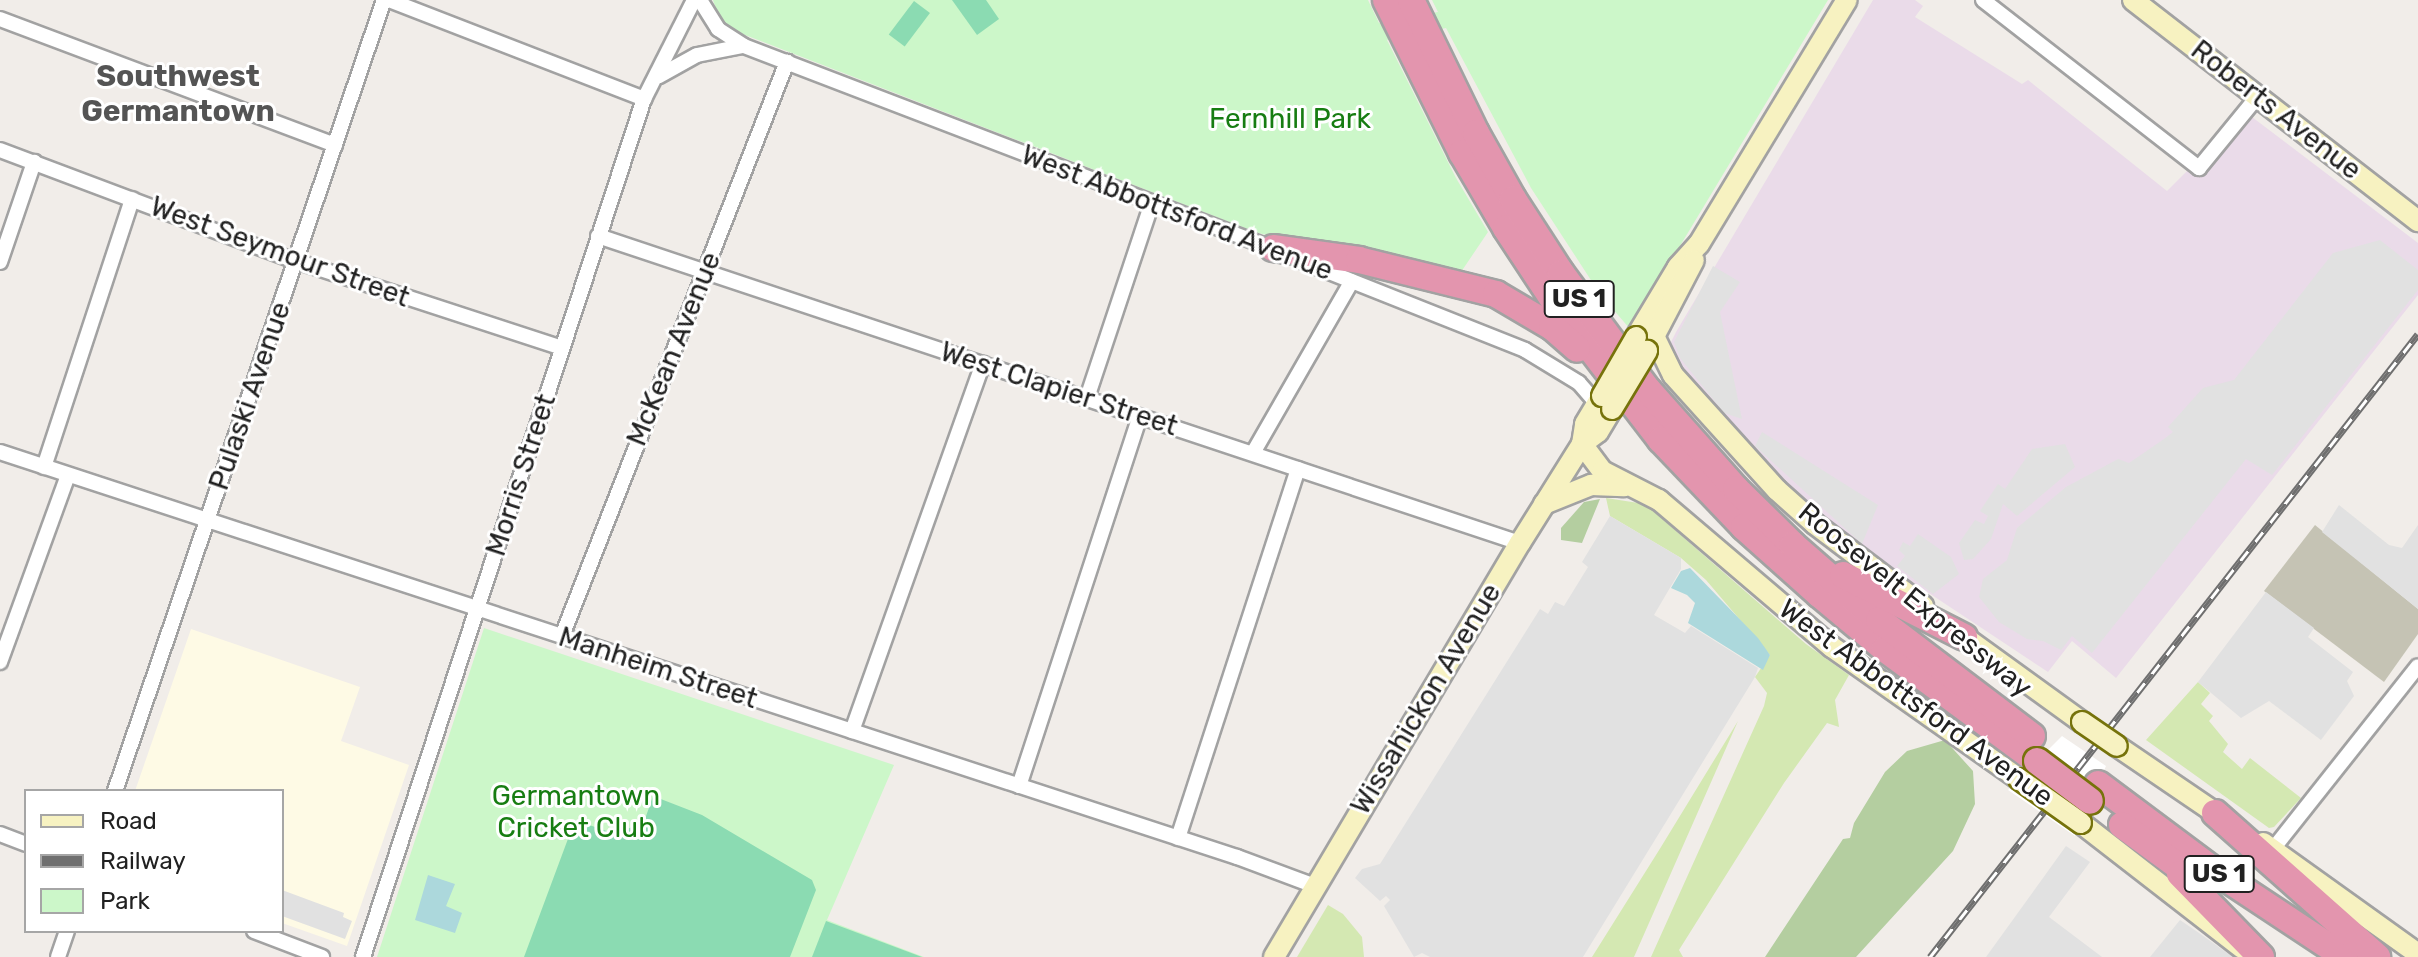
<!DOCTYPE html>
<html>
<head>
<meta charset="utf-8">
<style>
	body { margin:0 }
	#map { position:relative; width:2418px; height:957px; overflow:hidden; background:#f1ede9; font-family:Rubik,sans-serif }
	div>[style] { position:absolute }
	.industrial>* { inset:0; background:#eadbe9 }
	.education>* { inset:0; background:#fefae5 }
	.construction>* { inset:0; background:#c5c3b4 }
	.grass>* { inset:0; background:#d4e8b2 }
	.forest>* { inset:0; background:#b4cea0 }
	.park>* { inset:0; background:#ccf7c9 }
	.pitch>* { inset:0; background:#8bdbb2; transform-origin:0 0 }
	.parking>* { inset:0; background:#e1e1e1 }
	.water>* { inset:0; background:#acd8dc }
	.pier>* { inset:0; background:#fff }
	.roads { filter:drop-shadow(2px 0 #a2a2a2) drop-shadow(-2px 0 #a2a2a2) drop-shadow(0 2px #a2a2a2) drop-shadow(0 -2px #a2a2a2) }
	.street>* { height:14px; margin:-7px; padding:0 7px; transform-origin:7px; border-radius:7px; background:#fff }
	.secondary>* { height:20px; margin:-10px; padding:0 10px; transform-origin:10px; border-radius:10px; background:#f7f2c1 }
	.highway>* { height:26px; margin:-13px; padding:0 13px; transform-origin:13px; border-radius:13px; background:#e395ae }
	.rail>* { height:7px; margin-top:-3.5px; transform-origin:0; background:repeating-linear-gradient(90deg,#fff 0 12px,#6f6f6f 0 24px); box-sizing:border-box; border-block:2px solid #6f6f6f }
	.bridges { filter:drop-shadow(2px 0 #76730b) drop-shadow(-2px 0 #76730b) drop-shadow(0 2px #76730b) drop-shadow(0 -2px #76730b) }
	.secondary-bridge>* { height:20px; margin:-10px; padding:0 10px; transform-origin:10px; border-radius:10px; background:#f7f2c1 }
	.highway-bridge>* { height:26px; margin:-13px; padding:0 13px; transform-origin:13px; border-radius:13px; background:#e395ae }
	span { translate:-50% -50%; white-space:nowrap; text-align:center; line-height:1.15; -webkit-text-stroke:6px #fff; paint-order:stroke }
	.shield-label span { padding:2px 6px; background:#fff; border:2px solid; border-radius:6px; -webkit-text-stroke-width:0 }
	.shield-label { font-size:26px; color:#212121; font-weight:700 }
	.street-label { font-size:28px; color:#212121 }
	.park-label { font-size:28px; color:#177d12 }
	.neighbourhood-label { font-size:30px; color:#545454; font-weight:700 }
	.legend { position:absolute; left:24px; top:789px; width:260px; height:144px; box-sizing:border-box; background:#fff; border:2px solid #a6a6a6; margin:0; padding:10px 14px; list-style:none; font-size:24px; color:#212121 }
	.legend li { display:flex; align-items:center; gap:16px; height:40px }
	.legend b { width:40px; border:2px solid #a6a6a6 }
</style>
</head>
<body>
<div id="map">
	<div class="industrial">
		<div style="clip-path:polygon(1873px 0,1915px 0,1923px 6px,1915px 17px,2022px 84px,2028px 80px,2167px 191px,2189px 169px,2199px 177px,2252px 117px,2418px 243px,2418px 295px,2116px 678px,2072px 641px,2048px 672px,1861px 548px,1784px 480px,1675px 362px,1670px 344px,1676px 332px)"></div>
	</div>
	<div class="education">
		<div style="clip-path:polygon(191px 629px,360px 687px,341px 741px,409px 765px,347px 946px,282px 923px,282px 791px,135px 791px)"></div>
	</div>
	<div class="construction">
		<div style="clip-path:polygon(2315px 525px,2418px 609px,2418px 634px,2384px 682px,2264px 591px)"></div>
	</div>
	<div class="grass">
		<div style="clip-path:polygon(1606px 498px,1645px 504px,1806px 644px,1849px 675px,1835px 700px,1839px 727px,1827px 723px,1784px 783px,1679px 950px,1683px 957px,1651px 957px,1764px 706px,1767px 693px,1755px 677px,1770px 655px,1706px 580px,1681px 558px,1610px 516px)"></div>
		<div style="clip-path:polygon(2198px 682px,2210px 693px,2201px 704px,2213px 716px,2209px 721px,2228px 744px,2223px 752px,2242px 769px,2250px 758px,2301px 798px,2274px 827px,2269px 828px,2146px 740px)"></div>
		<div style="clip-path:polygon(1738px 721px,1634px 957px,1592px 957px,1661px 847px)"></div>
		<div style="clip-path:polygon(1328px 905px,1343px 914px,1362px 937px,1364px 957px,1297px 957px)"></div>
	</div>
	<div class="forest">
		<div style="clip-path:polygon(1600px 499px,1582px 543px,1561px 540px,1561px 528px,1584px 502px)"></div>
		<div style="clip-path:polygon(1945px 740px,1973px 771px,1975px 804px,1953px 851px,1856px 957px,1765px 957px,1843px 839px,1850px 838px,1854px 823px,1885px 772px,1907px 751px)"></div>
	</div>
	<div class="park">
		<div style="clip-path:polygon(713px 0,1368px 0,1379px 23px,1438px 12px,1432px 0,1828px 0,1630px 329px,1600px 294px,1531px 188px,1446px 28px,1387px 40px,1456px 178px,1488px 232px,1459px 275px,1258px 233px,732px 30px,718px 15px)"></div>
		<div style="clip-path:polygon(484px 628px,894px 765px,827px 920px,924px 957px,377px 957px)"></div>
	</div>
	<div class="pitch">
		<div style="clip-path:polygon(952px 0,986px 0,999px 19px,977px 35px)"></div>
		<div style="left:914px;top:1px;width:20px;height:42px;rotate:37deg"></div>
		<div style="clip-path:polygon(653px 796px,702px 815px,812px 880px,816px 890px,790px 957px,524px 957px,575px 820px,615px 834px,644px 822px)"></div>
		<div style="clip-path:polygon(826px 921px,922px 957px,812px 957px)"></div>
	</div>
	<div class="parking">
		<div style="clip-path:polygon(2380px 240px,2418px 270px,2418px 290px,2272px 475px,2246px 459px,2092px 653px,2072px 636px,2061px 650px,2043px 641px,2027px 639px,1999px 622px,1979px 597px,1983px 579px,2007px 560px,2017px 528px,2066px 487px,2118px 459px,2129px 463px,2164px 439px,2173px 432px,2168px 427px,2203px 388px,2234px 380px,2333px 253px)"></div>
		<div style="clip-path:polygon(1713px 266px,1740px 282px,1720px 312px,1742px 419px,1724px 413px,1680px 358px,1674px 342px)"></div>
		<div style="clip-path:polygon(1762px 432px,1878px 505px,1862px 544px,1755px 446px)"></div>
		<div style="clip-path:polygon(2065px 444px,2075px 467px,2017px 516px,2003px 504px,1991px 539px,1973px 559px,1964px 560px,1959px 543px,1975px 520px,1984px 524px,1988px 516px,1980px 511px,1998px 484px,2005px 489px,2032px 449px)"></div>
		<div style="clip-path:polygon(2339px 505px,2389px 545px,2402px 548px,2418px 525px,2418px 609px,2322px 532px)"></div>
		<div style="clip-path:polygon(1610px 516px,1681px 558px,1681px 569px,1654px 615px,1685px 633px,1691px 626px,1758px 668px,1755px 677px,1583px 957px,1430px 957px,1422px 953px,1414px 957px,1384px 906px,1390px 900px,1386px 896px,1380px 901px,1355px 878px,1362px 869px,1380px 864px,1540px 609px,1548px 614px,1555px 602px,1564px 606px,1588px 567px,1582px 562px)"></div>
		<div style="clip-path:polygon(1918px 534px,1951px 557px,1959px 574px,1933px 594px,1897px 566px,1905px 556px,1899px 550px,1903px 542px,1910px 546px)"></div>
		<div style="clip-path:polygon(2266px 592px,2314px 628px,2308px 637px,2353px 672px,2347px 681px,2354px 696px,2321px 740px,2269px 701px,2241px 718px,2198px 682px)"></div>
		<div style="clip-path:polygon(2066px 846px,2090px 862px,2049px 917px,2102px 957px,1986px 957px)"></div>
		<div style="clip-path:polygon(282px 890px,344px 913px,343px 917px,352px 921px,345px 939px,282px 916px)"></div>
		<div style="clip-path:polygon(2180px 920px,2199px 933px,2233px 957px,2150px 957px)"></div>
	</div>
	<div class="water">
		<div style="clip-path:polygon(1690px 568px,1758px 638px,1770px 655px,1763px 670px,1688px 623px,1695px 603px,1687px 595px,1671px 588px,1681px 571px)"></div>
		<div style="clip-path:polygon(428px 875px,455px 884px,446px 906px,462px 913px,455px 933px,415px 920px)"></div>
	</div>
	<div class="pier">
		<div style="clip-path:polygon(2062px 736px,2106px 766px,2075px 836px,2008px 790px)"></div>
	</div>
	<div class="roads">
		<div class="street">
			<div style="left:389px;top:0;width:274px;rotate:21.2deg"></div>
			<div style="left:700px;top:0;width:34px;rotate:58deg"></div>
			<div style="left:718px;top:29px;width:31px;rotate:33deg"></div>
			<div style="left:744px;top:46px;width:570px;rotate:20.98deg"></div>
			<div style="left:1983px;top:0;width:274px;rotate:37.9deg"></div>
			<div style="left:2199px;top:168px;width:93px;rotate:-50.7deg"></div>
			<div style="left:0;top:19px;width:358px;rotate:20.6deg"></div>
			<div style="left:659px;top:76px;width:43px;rotate:-28.9deg"></div>
			<div style="left:697px;top:55px;width:47px;rotate:-11.1deg"></div>
			<div style="left:0;top:150px;width:316px;rotate:20.6deg"></div>
			<div style="left:296px;top:261px;width:280px;rotate:18.1deg"></div>
			<div style="left:598px;top:236px;width:972px;rotate:18.42deg"></div>
			<div style="left:1299px;top:260px;width:243px;rotate:21.7deg"></div>
			<div style="left:1525px;top:350px;width:63px;rotate:31.4deg"></div>
			<div style="left:1579px;top:383px;width:28px;rotate:49deg"></div>
			<div style="left:0;top:262px;width:106px;rotate:-71.2deg"></div>
			<div style="left:1087px;top:398px;width:206px;rotate:-71.6deg"></div>
			<div style="left:0;top:452px;width:1302px;rotate:18.13deg"></div>
			<div style="left:1237px;top:857px;width:83px;rotate:20.4deg"></div>
			<div style="left:1253px;top:453px;width:198px;rotate:-60.1deg"></div>
			<div style="left:44px;top:467px;width:282px;rotate:-71.8deg"></div>
			<div style="left:562px;top:636px;width:617px;rotate:-68.6deg"></div>
			<div style="left:0;top:662px;width:199px;rotate:-70deg"></div>
			<div style="left:852px;top:731px;width:390px;rotate:-70.4deg"></div>
			<div style="left:1019px;top:786px;width:389px;rotate:-71.9deg"></div>
			<div style="left:115px;top:791px;width:835px;rotate:-71.22deg"></div>
			<div style="left:0;top:834px;width:28px;rotate:21deg"></div>
			<div style="left:1178px;top:838px;width:388px;rotate:-72deg"></div>
			<div style="left:2273px;top:849px;width:233px;rotate:-51.6deg"></div>
			<div style="left:254px;top:931px;width:73px;rotate:20.9deg"></div>
			<div style="left:58px;top:957px;width:28px;rotate:-71deg"></div>
			<div style="left:363px;top:957px;width:903px;rotate:-71.87deg"></div>
			<div style="left:644px;top:99px;width:111px;rotate:-63.2deg"></div>
		</div>
		<div class="secondary">
			<div style="left:2133px;top:0;width:361px;rotate:37.8deg"></div>
			<div style="left:1636px;top:337px;width:82px;rotate:-59deg"></div>
			<div style="left:1678px;top:267px;width:31px;rotate:-48deg"></div>
			<div style="left:1699px;top:244px;width:285px;rotate:-58.8deg"></div>
			<div style="left:1655px;top:338px;width:41px;rotate:64.1deg"></div>
			<div style="left:1673px;top:375px;width:155px;rotate:47.9deg"></div>
			<div style="left:1777px;top:490px;width:51px;rotate:41.8deg"></div>
			<div style="left:1815px;top:524px;width:136px;rotate:37.2deg"></div>
			<div style="left:1648px;top:348px;width:99px;rotate:-62.4deg"></div>
			<div style="left:1582px;top:444px;width:34px;rotate:53deg"></div>
			<div style="left:1602px;top:471px;width:64px;rotate:27deg"></div>
			<div style="left:1659px;top:500px;width:227px;rotate:40.4deg"></div>
			<div style="left:1832px;top:647px;width:229px;rotate:35.2deg"></div>
			<div style="left:1582px;top:444px;width:20px;rotate:-81deg"></div>
			<div style="left:1585px;top:424px;width:33px;rotate:-59deg"></div>
			<div style="left:1544px;top:504px;width:51px;rotate:-22deg"></div>
			<div style="left:1591px;top:485px;width:33px;rotate:2deg"></div>
			<div style="left:1952px;top:628px;width:160px;rotate:35.9deg"></div>
			<div style="left:2117px;top:746px;width:132px;rotate:34.2deg"></div>
			<div style="left:2081px;top:823px;width:204px;rotate:37.8deg"></div>
			<div style="left:2263px;top:843px;width:191px;rotate:35.6deg"></div>
			<div style="left:1274px;top:957px;width:482px;rotate:-59.3deg"></div>
			<div style="left:1520px;top:543px;width:117px;rotate:-57.9deg"></div>
			<div style="left:1582px;top:444px;width:20px;rotate:-37deg"></div>
			<div style="left:1598px;top:432px;width:27px;rotate:-59deg"></div>
		</div>
		<div class="highway">
			<div style="left:1386px;top:0;width:171px;rotate:63.6deg"></div>
			<div style="left:1462px;top:153px;width:87px;rotate:59.6deg"></div>
			<div style="left:1506px;top:228px;width:87px;rotate:56.7deg"></div>
			<div style="left:1554px;top:301px;width:175px;rotate:52.4deg"></div>
			<div style="left:1661px;top:440px;width:120px;rotate:46.3deg"></div>
			<div style="left:1744px;top:527px;width:101px;rotate:41.8deg"></div>
			<div style="left:1819px;top:594px;width:86px;rotate:39.8deg"></div>
			<div style="left:1885px;top:649px;width:189px;rotate:36.4deg"></div>
			<div style="left:1411px;top:0;width:148px;rotate:64deg"></div>
			<div style="left:1476px;top:133px;width:76px;rotate:60.7deg"></div>
			<div style="left:1513px;top:199px;width:88px;rotate:57deg"></div>
			<div style="left:1561px;top:273px;width:146px;rotate:53.4deg"></div>
			<div style="left:1648px;top:390px;width:132px;rotate:48.4deg"></div>
			<div style="left:1736px;top:489px;width:80px;rotate:44.5deg"></div>
			<div style="left:1793px;top:545px;width:114px;rotate:41.1deg"></div>
			<div style="left:1879px;top:620px;width:192px;rotate:37.2deg"></div>
			<div style="left:1273px;top:248px;width:87px;rotate:7.9deg"></div>
			<div style="left:1359px;top:260px;width:141px;rotate:13.9deg"></div>
			<div style="left:1496px;top:294px;width:65px;rotate:30.5deg"></div>
			<div style="left:1552px;top:327px;width:33px;rotate:41deg"></div>
			<div style="left:1843px;top:575px;width:136px;rotate:27.1deg"></div>
			<div style="left:2098px;top:784px;width:142px;rotate:36.7deg"></div>
			<div style="left:2212px;top:869px;width:159px;rotate:33.5deg"></div>
			<div style="left:2215px;top:813px;width:217px;rotate:41.6deg"></div>
			<div style="left:2122px;top:825px;width:97px;rotate:36.2deg"></div>
			<div style="left:2180px;top:874px;width:116px;rotate:45.7deg"></div>
		</div>
	</div>
	<div class="rail">
		<div style="left:1930px;top:957px;width:791px;rotate:-51.93deg"></div>
	</div>
	<div class="bridges">
		<div class="secondary-bridge">
			<div style="left:1602px;top:396px;width:68px;rotate:-60deg"></div>
			<div style="left:1612px;top:409px;width:68px;rotate:-58.9deg"></div>
			<div style="left:2082px;top:722px;width:42px;rotate:34.4deg"></div>
			<div style="left:2019px;top:779px;width:76px;rotate:35.4deg"></div>
		</div>
		<div class="highway-bridge">
			<div style="left:2037px;top:761px;width:66px;rotate:37deg"></div>
		</div>
	</div>
	<div class="shield-label">
		<span style="left:1579px;top:299px">US 1</span>
		<span style="left:2219px;top:874px">US 1</span>
	</div>
	<div class="street-label">
		<span style="left:2276px;top:110px;rotate:38deg">Roberts Avenue</span>
		<span style="left:1177px;top:213px;rotate:21deg">West Abbottsford Avenue</span>
		<span style="left:280px;top:252px;rotate:20deg">West Seymour Street</span>
		<span style="left:674px;top:349px;rotate:-68deg">McKean Avenue</span>
		<span style="left:1059px;top:389px;rotate:18deg">West Clapier Street</span>
		<span style="left:250px;top:396px;rotate:-71deg">Pulaski Avenue</span>
		<span style="left:521px;top:475px;rotate:-72deg">Morris Street</span>
		<span style="left:1915px;top:600px;rotate:39deg">Roosevelt Expressway</span>
		<span style="left:658px;top:668px;rotate:18deg">Manheim Street</span>
		<span style="left:1426px;top:699px;rotate:-59deg">Wissahickon Avenue</span>
		<span style="left:1916px;top:703px;rotate:36deg">West Abbottsford Avenue</span>
	</div>
	<div class="park-label">
		<span style="left:1290px;top:119px">Fernhill Park</span>
		<span style="left:576px;top:812px">Germantown<br>Cricket Club</span>
	</div>
	<div class="neighbourhood-label">
		<span style="left:178px;top:93px">Southwest<br>Germantown</span>
	</div>
	<ul class="legend">
	<li><b style="height:10px;background:#f7f2c1"></b>Road</li>
	<li><b style="height:10px;background:#6f6f6f"></b>Railway</li>
	<li><b style="height:22px;background:#ccf7c9"></b>Park</li>
	</ul>
</div>
</body>
</html>
